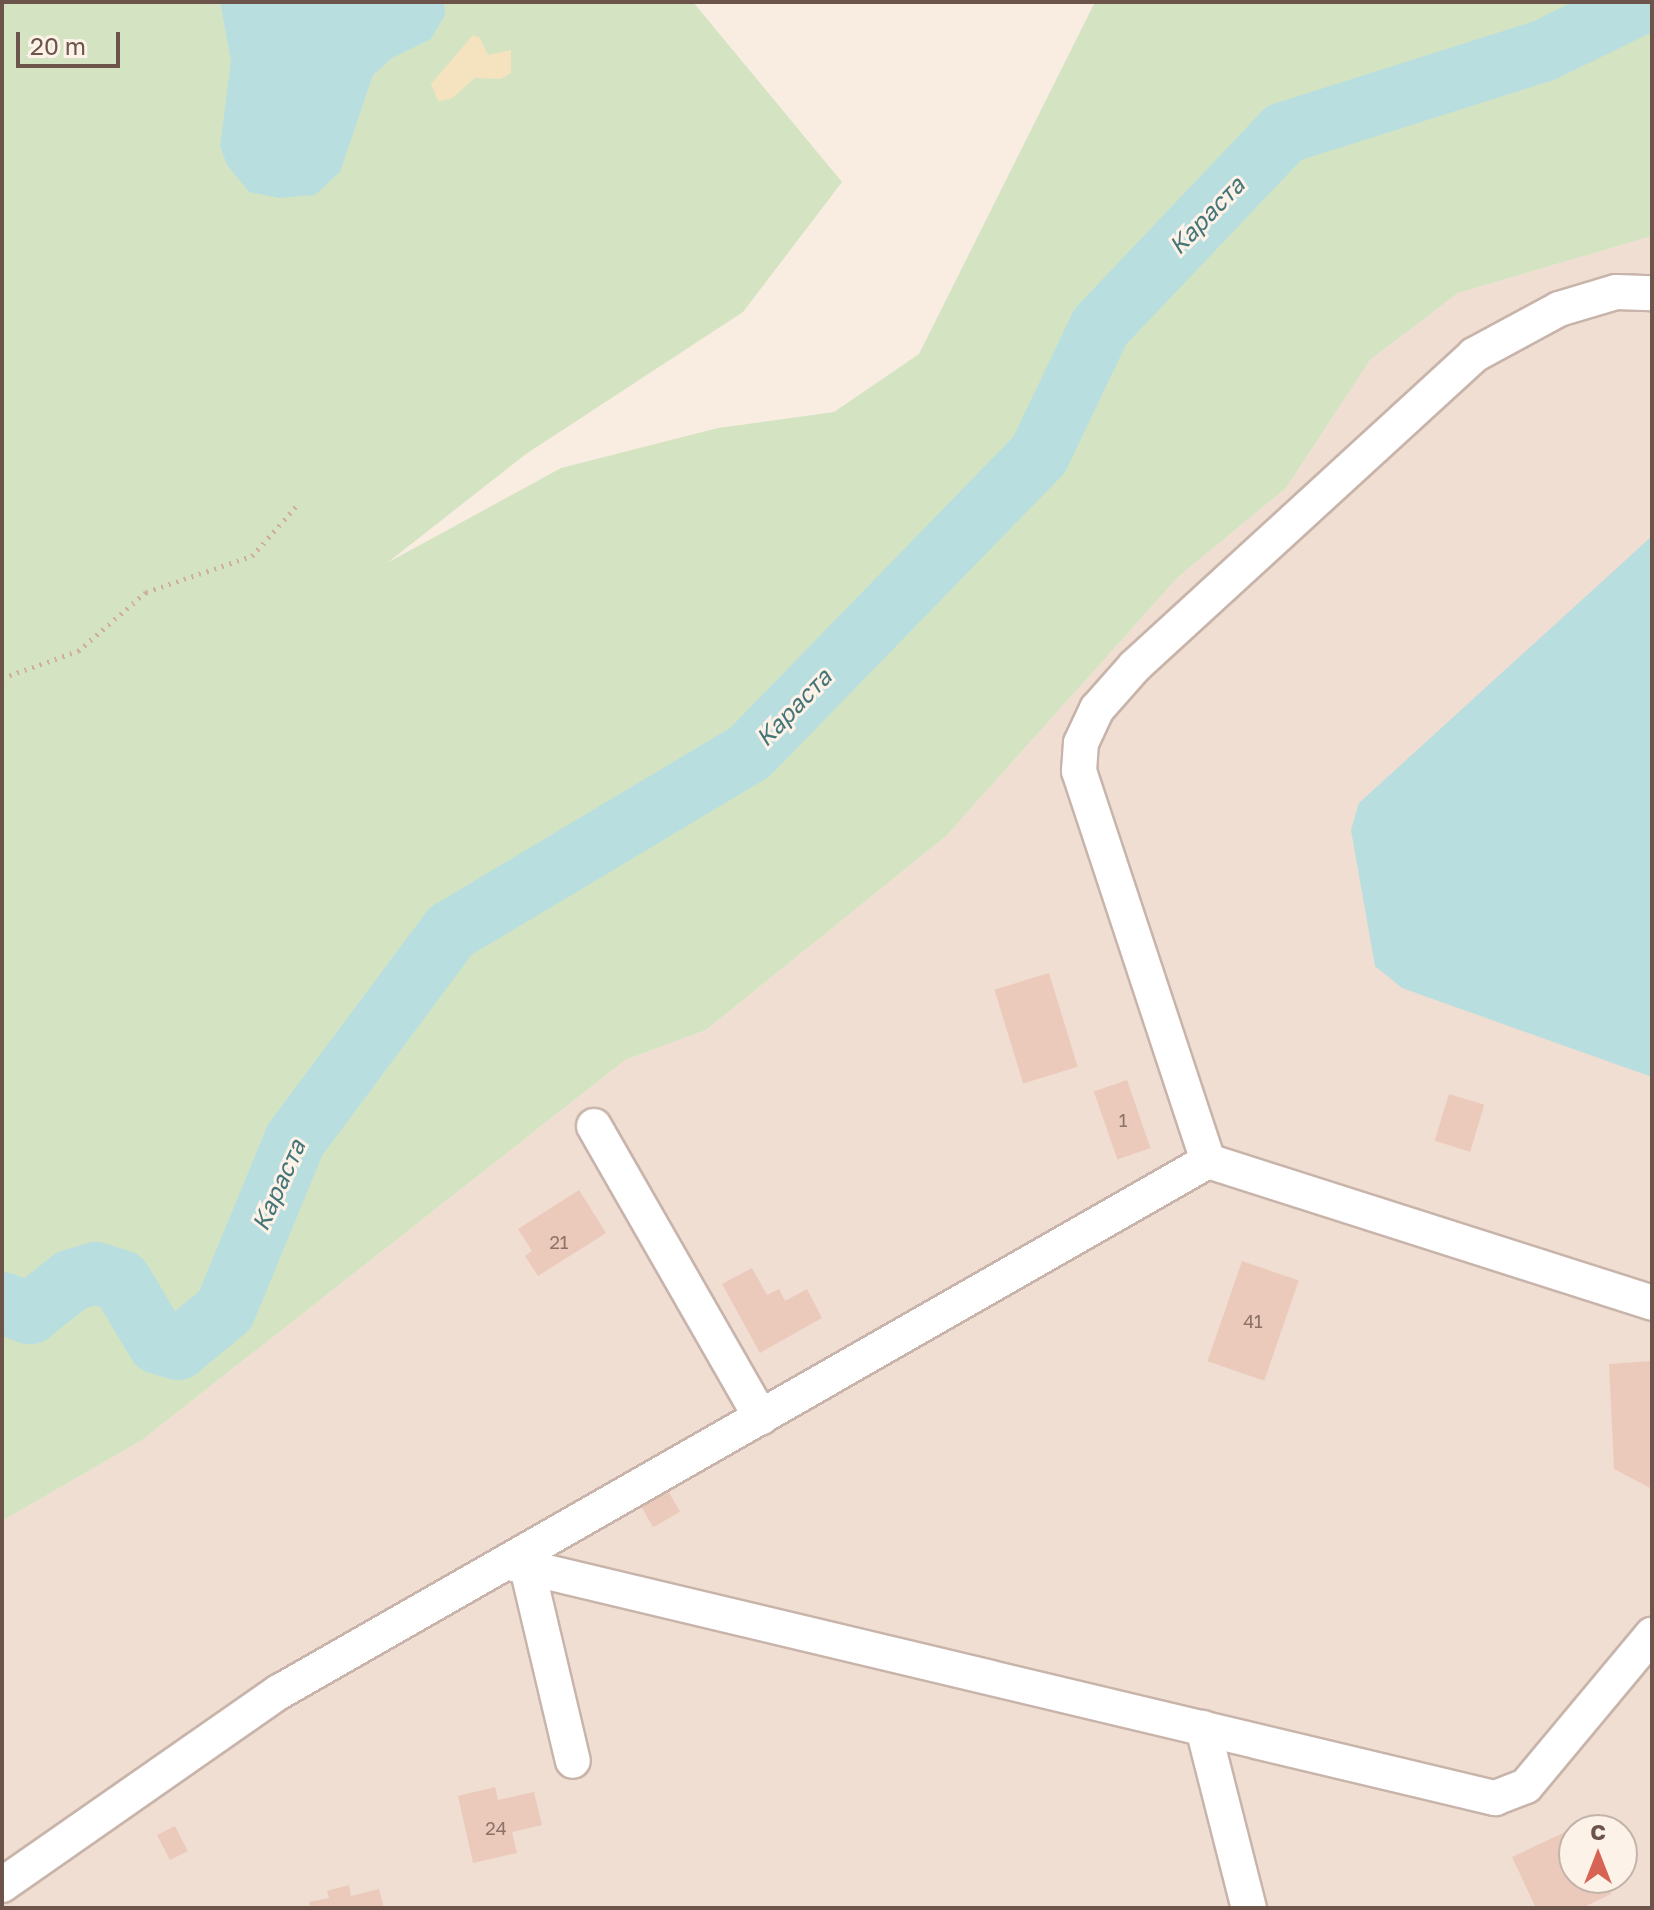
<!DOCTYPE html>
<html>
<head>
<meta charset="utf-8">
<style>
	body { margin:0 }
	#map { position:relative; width:1654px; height:1910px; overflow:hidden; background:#f9ede1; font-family:"Golos Text",sans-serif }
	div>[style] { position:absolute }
	.residential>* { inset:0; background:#efded1 }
	.green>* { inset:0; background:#d4e4c2 }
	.sand>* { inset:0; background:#f5e3bf }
	.water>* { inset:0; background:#b9dee0 }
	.river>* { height:62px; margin:-31px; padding:0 31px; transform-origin:31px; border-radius:31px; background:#b9dee0 }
	.building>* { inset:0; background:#ebcabc; transform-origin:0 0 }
	.path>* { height:5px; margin-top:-2.5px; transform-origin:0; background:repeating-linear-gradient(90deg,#cfada0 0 2px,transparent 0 8px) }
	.roads { filter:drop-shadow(2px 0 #c8b4aa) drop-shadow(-2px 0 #c8b4aa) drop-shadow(0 2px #c8b4aa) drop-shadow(0 -2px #c8b4aa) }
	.minor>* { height:34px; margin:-17px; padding:0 17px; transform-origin:17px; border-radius:17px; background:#fff }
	span { translate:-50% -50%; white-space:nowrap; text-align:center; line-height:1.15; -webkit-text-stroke:6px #fcf2e7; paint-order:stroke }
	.number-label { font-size:18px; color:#8c7267 }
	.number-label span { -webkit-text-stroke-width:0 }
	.water-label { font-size:24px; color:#457578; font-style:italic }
	.frame { position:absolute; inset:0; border:4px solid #6d544b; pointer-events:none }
	.north { position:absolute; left:1558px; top:1814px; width:80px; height:80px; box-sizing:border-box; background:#fcf2e7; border:2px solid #c3b3a9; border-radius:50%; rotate:0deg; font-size:22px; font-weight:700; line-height:32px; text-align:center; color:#6d544b }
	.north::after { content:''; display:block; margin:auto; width:28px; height:36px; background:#d66353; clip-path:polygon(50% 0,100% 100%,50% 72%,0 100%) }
	.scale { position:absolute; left:16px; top:32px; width:104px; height:36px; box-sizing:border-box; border:4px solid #6d544b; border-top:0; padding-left:10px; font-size:24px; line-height:28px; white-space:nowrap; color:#6d544b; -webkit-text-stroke:6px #fcf2e7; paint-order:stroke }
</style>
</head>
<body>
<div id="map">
	<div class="residential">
		<div style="clip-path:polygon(evenodd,1652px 236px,1652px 1908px,2px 1908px,2px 1521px,142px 1440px,625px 1060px,706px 1030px,946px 836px,1178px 577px,1286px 488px,1370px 360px,1458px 293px,1652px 236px,1574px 1830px,1622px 1830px,1622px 1878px,1574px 1878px,1574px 1830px)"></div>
	</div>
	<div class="green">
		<div style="clip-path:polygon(2px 2px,693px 2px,842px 182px,743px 312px,526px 454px,387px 563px,561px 468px,718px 428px,834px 412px,919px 354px,1095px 2px,1652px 2px,1652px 236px,1458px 293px,1370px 360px,1286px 488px,1178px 577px,946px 836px,706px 1030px,625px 1060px,142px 1440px,2px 1521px)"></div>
	</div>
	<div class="sand">
		<div style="clip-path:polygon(473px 35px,480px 38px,488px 55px,511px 50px,511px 73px,501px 79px,475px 78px,451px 99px,438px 101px,431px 84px)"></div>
	</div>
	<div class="water">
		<div style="clip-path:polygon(220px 2px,444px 2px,445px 15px,431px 39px,392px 58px,373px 75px,340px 172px,315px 195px,280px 198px,249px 192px,227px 165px,220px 146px,231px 61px)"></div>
		<div style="clip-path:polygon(1652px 536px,1652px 1077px,1402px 988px,1375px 966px,1351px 830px,1359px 803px)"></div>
	</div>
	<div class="river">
		<div style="left:2px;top:1303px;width:30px;rotate:20deg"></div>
		<div style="left:30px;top:1313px;width:53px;rotate:-38.2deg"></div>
		<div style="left:72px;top:1280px;width:25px;rotate:-16deg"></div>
		<div style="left:96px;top:1273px;width:26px;rotate:18deg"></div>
		<div style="left:121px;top:1281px;width:72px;rotate:59.2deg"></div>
		<div style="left:158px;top:1343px;width:21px;rotate:17deg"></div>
		<div style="left:178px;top:1349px;width:61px;rotate:-39.7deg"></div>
		<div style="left:225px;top:1310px;width:184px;rotate:-67.6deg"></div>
		<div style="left:295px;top:1140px;width:261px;rotate:-53.3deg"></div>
		<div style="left:451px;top:931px;width:347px;rotate:-30.9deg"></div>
		<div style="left:749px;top:753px;width:416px;rotate:-45.8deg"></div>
		<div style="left:1039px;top:455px;width:142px;rotate:-64.5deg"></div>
		<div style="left:1100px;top:327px;width:267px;rotate:-46.5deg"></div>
		<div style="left:1284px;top:133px;width:272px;rotate:-17.6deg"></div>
		<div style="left:1543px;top:51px;width:111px;rotate:-26.1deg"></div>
	</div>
	<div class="building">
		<div style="left:1049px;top:973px;width:98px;height:57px;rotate:73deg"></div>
		<div style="left:1127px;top:1080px;width:72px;height:35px;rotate:71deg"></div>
		<div style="left:1449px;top:1094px;width:37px;height:49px;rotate:17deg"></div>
		<div style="clip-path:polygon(579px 1190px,606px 1233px,538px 1276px,525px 1256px,532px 1251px,518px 1229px)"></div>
		<div style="left:1242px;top:1261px;width:60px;height:106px;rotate:19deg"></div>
		<div style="clip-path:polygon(752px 1268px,767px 1295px,779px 1289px,785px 1301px,807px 1289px,822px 1318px,760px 1353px,722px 1284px)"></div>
		<div style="clip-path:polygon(1652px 1361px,1652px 1489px,1614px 1469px,1609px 1364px)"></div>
		<div style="left:668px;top:1491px;width:24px;height:31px;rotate:60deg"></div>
		<div style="clip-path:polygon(495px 1787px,498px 1800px,534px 1792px,542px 1825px,512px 1832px,517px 1853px,473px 1863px,458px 1796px)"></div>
		<div style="left:175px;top:1826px;width:28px;height:20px;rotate:63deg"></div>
		<div style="clip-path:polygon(1578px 1826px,1574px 1878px,1603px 1878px,1611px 1894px,1582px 1908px,1536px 1908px,1512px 1857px)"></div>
		<div style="clip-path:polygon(349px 1885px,351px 1896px,379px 1889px,384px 1908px,311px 1908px,309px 1902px,329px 1898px,327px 1891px)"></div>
	</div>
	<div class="path">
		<div style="left:2px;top:678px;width:81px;rotate:-19.6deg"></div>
		<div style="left:78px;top:651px;width:90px;rotate:-40.9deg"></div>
		<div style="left:146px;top:592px;width:112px;rotate:-18.8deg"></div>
		<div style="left:252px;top:556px;width:72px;rotate:-48.4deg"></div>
	</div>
	<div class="roads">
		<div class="minor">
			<div style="left:594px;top:1126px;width:336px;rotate:60.2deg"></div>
			<div style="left:1208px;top:1161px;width:411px;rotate:-108.3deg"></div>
			<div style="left:1079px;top:771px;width:28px;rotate:-86deg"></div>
			<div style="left:1081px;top:743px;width:38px;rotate:-65deg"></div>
			<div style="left:1097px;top:709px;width:57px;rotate:-48.5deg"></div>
			<div style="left:1135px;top:666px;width:460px;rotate:-42.5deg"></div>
			<div style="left:1474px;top:355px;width:97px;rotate:-28.4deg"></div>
			<div style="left:1559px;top:309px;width:59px;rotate:-16.6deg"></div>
			<div style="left:1616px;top:292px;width:36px;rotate:2deg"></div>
			<div style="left:509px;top:1563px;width:1014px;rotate:13.41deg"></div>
			<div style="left:1495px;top:1798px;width:33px;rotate:-21deg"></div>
			<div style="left:1526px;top:1786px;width:197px;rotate:-50.2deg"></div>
			<div style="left:527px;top:1567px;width:199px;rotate:76.7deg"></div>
			<div style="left:1203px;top:1728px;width:186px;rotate:75.7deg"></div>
			<div style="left:2px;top:1885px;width:338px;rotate:-34.9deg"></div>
			<div style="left:279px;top:1692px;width:1070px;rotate:-29.75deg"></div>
			<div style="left:1208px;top:1161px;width:466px;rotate:17.7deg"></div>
		</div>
	</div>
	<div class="number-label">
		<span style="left:1123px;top:1120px">1</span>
		<span style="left:559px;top:1242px">21</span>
		<span style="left:1253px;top:1321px">41</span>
		<span style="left:496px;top:1828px">24</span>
	</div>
	<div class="water-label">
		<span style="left:1206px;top:215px;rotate:-46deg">Караста</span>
		<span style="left:793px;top:707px;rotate:-46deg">Караста</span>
		<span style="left:278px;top:1185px;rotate:-66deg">Караста</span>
	</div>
	<div class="frame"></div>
	<div class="north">С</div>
	<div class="scale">20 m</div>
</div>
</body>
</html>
